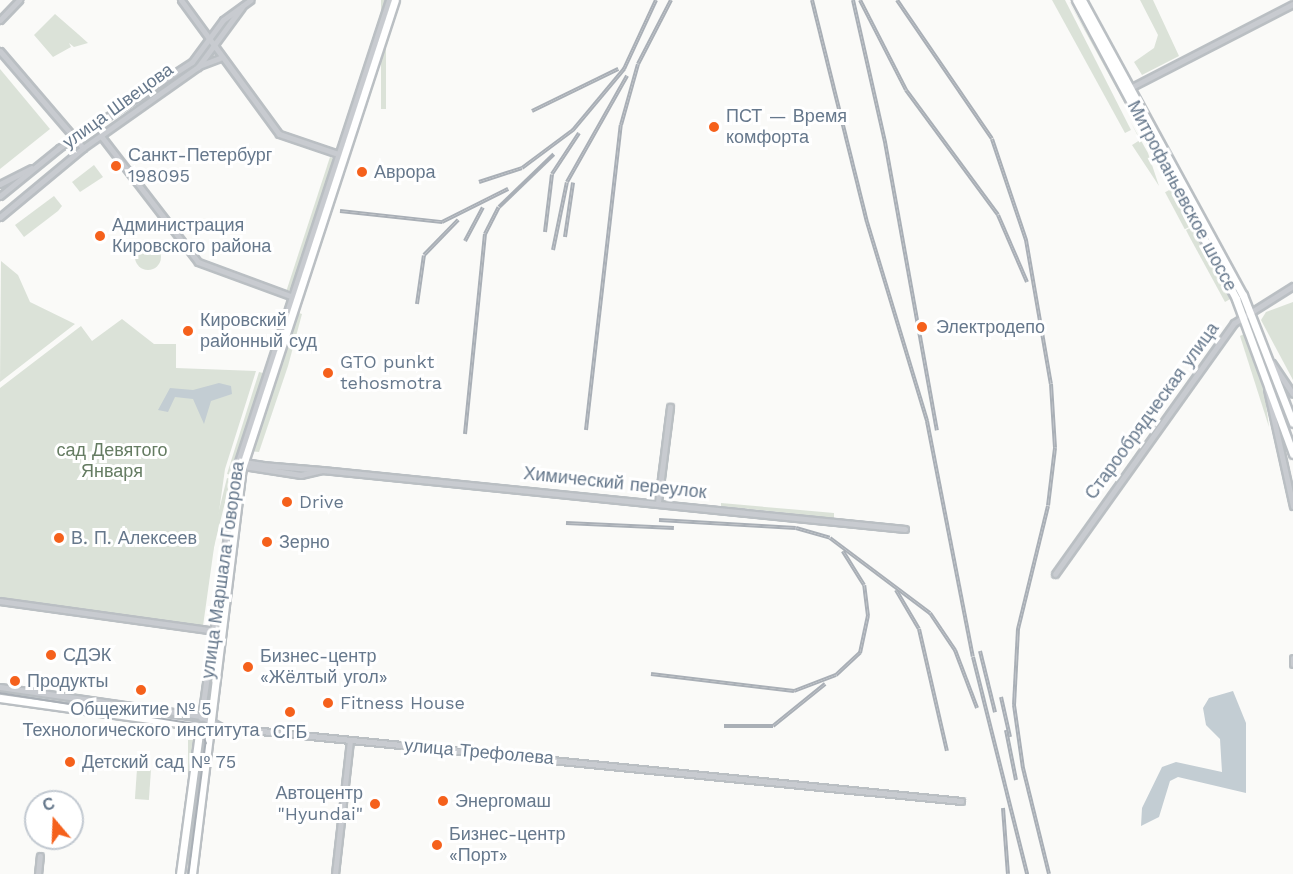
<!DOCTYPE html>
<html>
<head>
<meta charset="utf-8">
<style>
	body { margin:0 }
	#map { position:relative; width:1293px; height:874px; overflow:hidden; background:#fafaf8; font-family:"Work Sans",sans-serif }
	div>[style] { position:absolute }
	.green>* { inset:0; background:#dbe2d8; transform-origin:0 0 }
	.round { border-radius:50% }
	.water>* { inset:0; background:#c3cdd3 }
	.roads { filter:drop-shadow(2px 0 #babfc3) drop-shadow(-2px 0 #babfc3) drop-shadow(0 2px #babfc3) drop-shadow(0 -2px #babfc3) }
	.minor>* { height:5px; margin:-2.5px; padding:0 2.5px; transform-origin:2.5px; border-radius:2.5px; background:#c8cbd0 }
	.major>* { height:7px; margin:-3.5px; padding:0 3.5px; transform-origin:3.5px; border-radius:3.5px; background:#fff }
	.tram>* { height:1.5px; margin:-0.75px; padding:0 0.75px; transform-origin:0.75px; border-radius:0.75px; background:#a9afb6 }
	.rail>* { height:4px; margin-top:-2px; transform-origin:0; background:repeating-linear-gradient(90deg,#fff 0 4.5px,#a9afb6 0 9px); box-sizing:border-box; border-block:2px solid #a9afb6 }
	.dots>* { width:16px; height:16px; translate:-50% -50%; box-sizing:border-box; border:3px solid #fff; border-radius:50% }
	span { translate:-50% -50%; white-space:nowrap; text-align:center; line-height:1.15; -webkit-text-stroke:6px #fff; paint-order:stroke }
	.street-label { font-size:18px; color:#66788c }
	.poi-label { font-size:18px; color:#66788c }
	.left { translate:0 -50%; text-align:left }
	.right { translate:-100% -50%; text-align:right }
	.park-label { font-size:18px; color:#657c62 }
	.north { position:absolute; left:24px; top:790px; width:60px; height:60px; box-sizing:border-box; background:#fff; border:2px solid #c2c9d1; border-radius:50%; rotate:341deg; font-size:16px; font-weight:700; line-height:24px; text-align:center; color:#66788c }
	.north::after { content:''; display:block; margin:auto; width:21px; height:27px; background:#f5611c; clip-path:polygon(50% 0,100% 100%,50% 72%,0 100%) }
</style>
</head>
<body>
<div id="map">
	<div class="green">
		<div style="left:381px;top:0;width:5px;height:109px"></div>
		<div style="clip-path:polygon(1052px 0,1065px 0,1131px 130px,1125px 133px)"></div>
		<div style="clip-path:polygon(1068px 0,1130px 107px,1130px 113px)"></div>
		<div style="clip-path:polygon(1140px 0,1153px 0,1179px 56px,1142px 75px,1134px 62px,1154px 48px,1158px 35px)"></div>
		<div style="clip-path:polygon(55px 14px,78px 34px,88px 43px,74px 47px,69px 43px,71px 47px,53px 57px,34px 35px)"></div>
		<div style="clip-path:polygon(0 69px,50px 129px,0 169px)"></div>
		<div style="clip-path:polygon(1130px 121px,1148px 153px,1159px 186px,1132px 145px,1140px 140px)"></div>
		<div style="clip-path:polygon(330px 157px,334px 159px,291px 289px,286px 292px)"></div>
		<div style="clip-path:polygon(94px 165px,103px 177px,80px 192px,72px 182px)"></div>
		<div style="left:1173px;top:188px;width:42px;height:9px;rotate:62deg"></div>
		<div style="clip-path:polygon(54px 196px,62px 206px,58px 211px,24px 237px,15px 225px)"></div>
		<div style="clip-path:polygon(1194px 226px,1232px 298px,1225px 302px,1189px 236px,1186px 230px)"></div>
		<div class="round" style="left:135px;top:244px;width:26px;height:26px"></div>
		<div style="clip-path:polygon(1px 261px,18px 275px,30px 302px,75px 324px,0 382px)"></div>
		<div style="clip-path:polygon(1293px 302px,1293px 380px,1261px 320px,1266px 312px)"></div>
		<div style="clip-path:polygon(296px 312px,302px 314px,288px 366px,259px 452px,251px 451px)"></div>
		<div style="clip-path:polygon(122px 319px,154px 344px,176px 344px,176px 368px,256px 371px,225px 469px,203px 626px,0 597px,0 388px,81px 326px,92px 341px)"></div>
		<div style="clip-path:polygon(1244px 334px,1262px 374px,1269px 427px,1240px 336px)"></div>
		<div style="clip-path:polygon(259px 372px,263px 373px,232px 475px,227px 474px)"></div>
		<div style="left:227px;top:478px;width:4px;height:98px;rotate:14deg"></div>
		<div style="clip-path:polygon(721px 503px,834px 513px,834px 518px,721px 506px)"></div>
		<div style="left:188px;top:740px;width:6px;height:135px"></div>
		<div style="left:137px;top:769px;width:14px;height:30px;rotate:4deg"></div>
	</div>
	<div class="water">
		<div style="clip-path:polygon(219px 383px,231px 386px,232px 394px,211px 401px,204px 424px,193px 399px,175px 397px,168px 412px,158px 410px,170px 388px,193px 390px)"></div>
		<div style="clip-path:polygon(1233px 691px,1246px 723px,1246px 793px,1178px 777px,1170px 781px,1159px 817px,1141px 826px,1142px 808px,1162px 767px,1176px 762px,1222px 772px,1220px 739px,1206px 725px,1203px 708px,1209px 698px)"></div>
	</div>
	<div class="roads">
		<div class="minor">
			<div style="left:181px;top:0;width:166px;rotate:53.8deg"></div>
			<div style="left:279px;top:134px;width:65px;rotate:18.7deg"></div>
			<div style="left:0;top:20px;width:28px;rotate:-46deg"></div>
			<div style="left:0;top:51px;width:128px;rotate:49.4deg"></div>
			<div style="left:199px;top:66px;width:22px;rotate:-21deg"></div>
			<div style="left:1130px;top:88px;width:183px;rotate:-27.3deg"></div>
			<div style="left:101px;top:136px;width:159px;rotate:52.4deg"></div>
			<div style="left:198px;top:262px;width:101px;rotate:20.2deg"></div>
			<div style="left:0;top:184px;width:35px;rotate:-27deg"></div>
			<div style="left:0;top:196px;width:76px;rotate:-39.1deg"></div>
			<div style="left:59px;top:148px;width:158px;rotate:-32.9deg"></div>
			<div style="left:192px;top:62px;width:52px;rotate:-53.6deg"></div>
			<div style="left:223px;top:20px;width:34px;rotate:-36deg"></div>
			<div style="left:0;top:217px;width:108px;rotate:-39.7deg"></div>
			<div style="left:83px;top:148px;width:141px;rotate:-35.2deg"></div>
			<div style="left:198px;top:67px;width:74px;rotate:-53.7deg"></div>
			<div style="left:1272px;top:363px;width:37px;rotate:56deg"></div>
			<div style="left:1267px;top:389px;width:120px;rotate:77.5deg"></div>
			<div style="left:244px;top:462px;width:18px;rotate:9deg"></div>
			<div style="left:262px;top:465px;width:60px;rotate:4.8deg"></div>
			<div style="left:322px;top:470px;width:22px;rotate:167deg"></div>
			<div style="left:301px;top:475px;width:65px;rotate:-171.1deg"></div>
			<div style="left:237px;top:465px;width:8px;rotate:-23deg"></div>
			<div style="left:322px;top:470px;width:586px;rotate:5.78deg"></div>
			<div style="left:658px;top:502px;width:96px;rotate:-82.8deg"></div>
			<div style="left:1055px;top:574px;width:308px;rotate:-54.5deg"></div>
			<div style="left:1234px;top:323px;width:70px;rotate:-32.1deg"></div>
			<div style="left:0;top:601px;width:217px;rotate:7.9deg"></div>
			<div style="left:1293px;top:658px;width:6px;rotate:90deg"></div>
			<div style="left:0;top:687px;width:203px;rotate:8.2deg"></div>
			<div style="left:201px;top:716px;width:23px;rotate:29deg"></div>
			<div style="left:221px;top:727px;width:744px;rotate:5.71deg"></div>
			<div style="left:201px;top:718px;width:256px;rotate:-81.9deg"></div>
			<div style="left:237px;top:465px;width:489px;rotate:-71.9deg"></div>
			<div style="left:38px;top:874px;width:18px;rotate:-84deg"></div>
			<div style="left:335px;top:874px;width:134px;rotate:-83.6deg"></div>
		</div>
		<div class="major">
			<div style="left:1076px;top:0;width:339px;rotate:61.8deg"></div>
			<div style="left:1236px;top:299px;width:165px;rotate:69.8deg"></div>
			<div style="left:1082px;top:0;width:336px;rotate:61.4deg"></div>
			<div style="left:1243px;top:295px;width:137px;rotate:68.7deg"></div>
			<div style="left:0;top:698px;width:202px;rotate:8deg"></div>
			<div style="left:200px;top:726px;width:149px;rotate:97.7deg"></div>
			<div style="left:192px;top:874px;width:409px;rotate:-83deg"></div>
			<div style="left:242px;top:468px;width:492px;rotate:-71.9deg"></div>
		</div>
	</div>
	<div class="tram">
		<div style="left:0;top:693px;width:204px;rotate:9deg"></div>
		<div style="left:201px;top:725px;width:19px;rotate:74deg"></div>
		<div style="left:206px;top:743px;width:132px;rotate:97.4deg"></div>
	</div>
	<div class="rail">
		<div style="left:812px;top:0;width:229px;rotate:76.1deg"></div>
		<div style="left:867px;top:222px;width:208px;rotate:73.2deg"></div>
		<div style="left:927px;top:421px;width:240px;rotate:79deg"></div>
		<div style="left:973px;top:657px;width:224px;rotate:76deg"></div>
		<div style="left:853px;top:0;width:146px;rotate:77.3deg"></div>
		<div style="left:885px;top:142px;width:293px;rotate:79.8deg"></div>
		<div style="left:860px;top:0;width:101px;rotate:62.9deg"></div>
		<div style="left:906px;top:90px;width:155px;rotate:53.6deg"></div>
		<div style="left:998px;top:215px;width:73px;rotate:66.6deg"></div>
		<div style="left:897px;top:0;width:168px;rotate:55.6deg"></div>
		<div style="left:992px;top:139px;width:107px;rotate:71.4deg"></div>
		<div style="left:1026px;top:240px;width:146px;rotate:80.2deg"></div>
		<div style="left:1051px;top:384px;width:64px;rotate:86.4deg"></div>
		<div style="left:1055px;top:448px;width:58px;rotate:96.9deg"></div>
		<div style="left:1048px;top:506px;width:127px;rotate:103.7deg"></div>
		<div style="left:1018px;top:629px;width:76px;rotate:93deg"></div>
		<div style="left:1014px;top:705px;width:64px;rotate:81.9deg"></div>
		<div style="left:1023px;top:768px;width:109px;rotate:76.2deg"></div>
		<div style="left:532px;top:111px;width:96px;rotate:-26deg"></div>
		<div style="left:479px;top:182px;width:45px;rotate:-18deg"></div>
		<div style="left:522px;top:168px;width:64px;rotate:-36.7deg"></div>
		<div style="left:573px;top:130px;width:80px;rotate:-50.1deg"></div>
		<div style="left:624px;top:69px;width:76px;rotate:-65.1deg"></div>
		<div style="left:340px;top:211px;width:103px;rotate:6.2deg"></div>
		<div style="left:442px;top:222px;width:74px;rotate:-26.6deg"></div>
		<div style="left:545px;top:232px;width:58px;rotate:-83.1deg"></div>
		<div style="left:552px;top:174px;width:49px;rotate:-56.6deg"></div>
		<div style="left:565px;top:237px;width:55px;rotate:-81.6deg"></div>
		<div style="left:465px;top:241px;width:38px;rotate:-62deg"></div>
		<div style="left:553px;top:250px;width:69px;rotate:-78.4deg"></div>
		<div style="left:567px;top:182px;width:122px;rotate:-60.5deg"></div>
		<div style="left:417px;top:304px;width:49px;rotate:-81.9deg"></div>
		<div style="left:424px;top:255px;width:49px;rotate:-45.8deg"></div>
		<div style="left:586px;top:430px;width:307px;rotate:-83.5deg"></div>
		<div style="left:621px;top:125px;width:63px;rotate:-74.4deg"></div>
		<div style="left:638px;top:64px;width:72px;rotate:-62.7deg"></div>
		<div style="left:465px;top:434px;width:201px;rotate:-84.3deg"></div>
		<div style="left:485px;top:234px;width:30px;rotate:-63deg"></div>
		<div style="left:499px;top:207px;width:76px;rotate:-43.9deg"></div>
		<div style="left:659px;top:520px;width:137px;rotate:3.3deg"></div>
		<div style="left:796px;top:528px;width:35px;rotate:16deg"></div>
		<div style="left:830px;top:538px;width:125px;rotate:36.9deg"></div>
		<div style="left:930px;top:613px;width:45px;rotate:56deg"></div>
		<div style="left:955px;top:650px;width:62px;rotate:69.2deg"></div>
		<div style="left:566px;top:523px;width:108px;rotate:2.7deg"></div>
		<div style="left:896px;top:590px;width:45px;rotate:59.5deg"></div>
		<div style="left:919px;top:629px;width:125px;rotate:77.1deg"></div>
		<div style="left:980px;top:651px;width:63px;rotate:76.2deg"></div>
		<div style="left:651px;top:674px;width:144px;rotate:6.8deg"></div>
		<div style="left:794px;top:691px;width:45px;rotate:-20.9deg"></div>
		<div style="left:836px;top:675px;width:33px;rotate:-43deg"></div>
		<div style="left:860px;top:653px;width:38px;rotate:-78deg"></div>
		<div style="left:868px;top:616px;width:31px;rotate:-97deg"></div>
		<div style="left:864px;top:585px;width:40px;rotate:-122deg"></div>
		<div style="left:1001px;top:697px;width:41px;rotate:77.3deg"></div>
		<div style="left:724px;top:726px;width:49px"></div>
		<div style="left:773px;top:726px;width:67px;rotate:-38.9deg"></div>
		<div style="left:1006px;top:730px;width:51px;rotate:78.7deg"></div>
		<div style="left:1003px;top:808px;width:66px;rotate:85.7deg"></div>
	</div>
	<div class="dots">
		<div style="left:714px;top:127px;background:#f5611c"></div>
		<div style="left:116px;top:166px;background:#f5611c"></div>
		<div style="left:362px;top:172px;background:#f5611c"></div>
		<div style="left:100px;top:236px;background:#f5611c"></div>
		<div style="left:922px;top:327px;background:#f5611c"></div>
		<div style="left:188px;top:331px;background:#f5611c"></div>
		<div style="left:328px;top:373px;background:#f5611c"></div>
		<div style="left:287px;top:502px;background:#f5611c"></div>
		<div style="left:59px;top:538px;background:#f5611c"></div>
		<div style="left:267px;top:542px;background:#f5611c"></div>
		<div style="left:51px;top:655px;background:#f5611c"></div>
		<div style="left:248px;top:667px;background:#f5611c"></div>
		<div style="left:15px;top:681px;background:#f5611c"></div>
		<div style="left:141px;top:690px;background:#f5611c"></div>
		<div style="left:328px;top:703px;background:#f5611c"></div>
		<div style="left:290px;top:712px;background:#f5611c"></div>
		<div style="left:70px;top:762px;background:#f5611c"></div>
		<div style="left:443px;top:801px;background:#f5611c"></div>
		<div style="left:375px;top:804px;background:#f5611c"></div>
		<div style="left:437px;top:845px;background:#f5611c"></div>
	</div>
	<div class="street-label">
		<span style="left:118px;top:106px;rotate:-36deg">улица Швецова</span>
		<span style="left:1182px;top:196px;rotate:62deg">Митрофаньевское шоссе</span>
		<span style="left:1152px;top:411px;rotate:-54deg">Старообрядческая улица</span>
		<span style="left:615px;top:483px;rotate:6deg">Химический переулок</span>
		<span style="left:223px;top:570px;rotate:-82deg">улица Маршала Говорова</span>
		<span style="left:479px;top:752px;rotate:5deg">улица Трефолева</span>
	</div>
	<div class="poi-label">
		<span class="left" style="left:726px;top:127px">ПСТ — Время<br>комфорта</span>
		<span class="left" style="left:128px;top:166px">Санкт-Петербург<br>198095</span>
		<span class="left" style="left:374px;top:172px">Аврора</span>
		<span class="left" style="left:112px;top:236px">Администрация<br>Кировского района</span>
		<span class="left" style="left:200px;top:331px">Кировский<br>районный суд</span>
		<span class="left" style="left:936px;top:327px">Электродепо</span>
		<span class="left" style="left:340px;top:373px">GTO punkt<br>tehosmotra</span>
		<span class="left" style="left:299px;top:502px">Drive</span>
		<span class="left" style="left:71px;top:538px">В. П. Алексеев</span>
		<span class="left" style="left:279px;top:542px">Зерно</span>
		<span class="left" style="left:63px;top:655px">СДЭК</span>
		<span class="left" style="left:260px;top:667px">Бизнес-центр<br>«Жёлтый угол»</span>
		<span class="left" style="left:27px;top:681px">Продукты</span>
		<span class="left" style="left:340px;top:703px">Fitness House</span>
		<span style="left:141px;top:720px">Общежитие № 5<br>Технологического института</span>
		<span style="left:290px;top:732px">СГБ</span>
		<span class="left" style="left:82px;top:762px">Детский сад № 75</span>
		<span class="right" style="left:363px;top:804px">Автоцентр<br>"Hyundai"</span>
		<span class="left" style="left:455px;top:801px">Энергомаш</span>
		<span class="left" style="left:449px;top:845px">Бизнес-центр<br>«Порт»</span>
	</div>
	<div class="park-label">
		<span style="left:112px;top:461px">сад Девятого<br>Января</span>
	</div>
	<div class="north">С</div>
</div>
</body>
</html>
